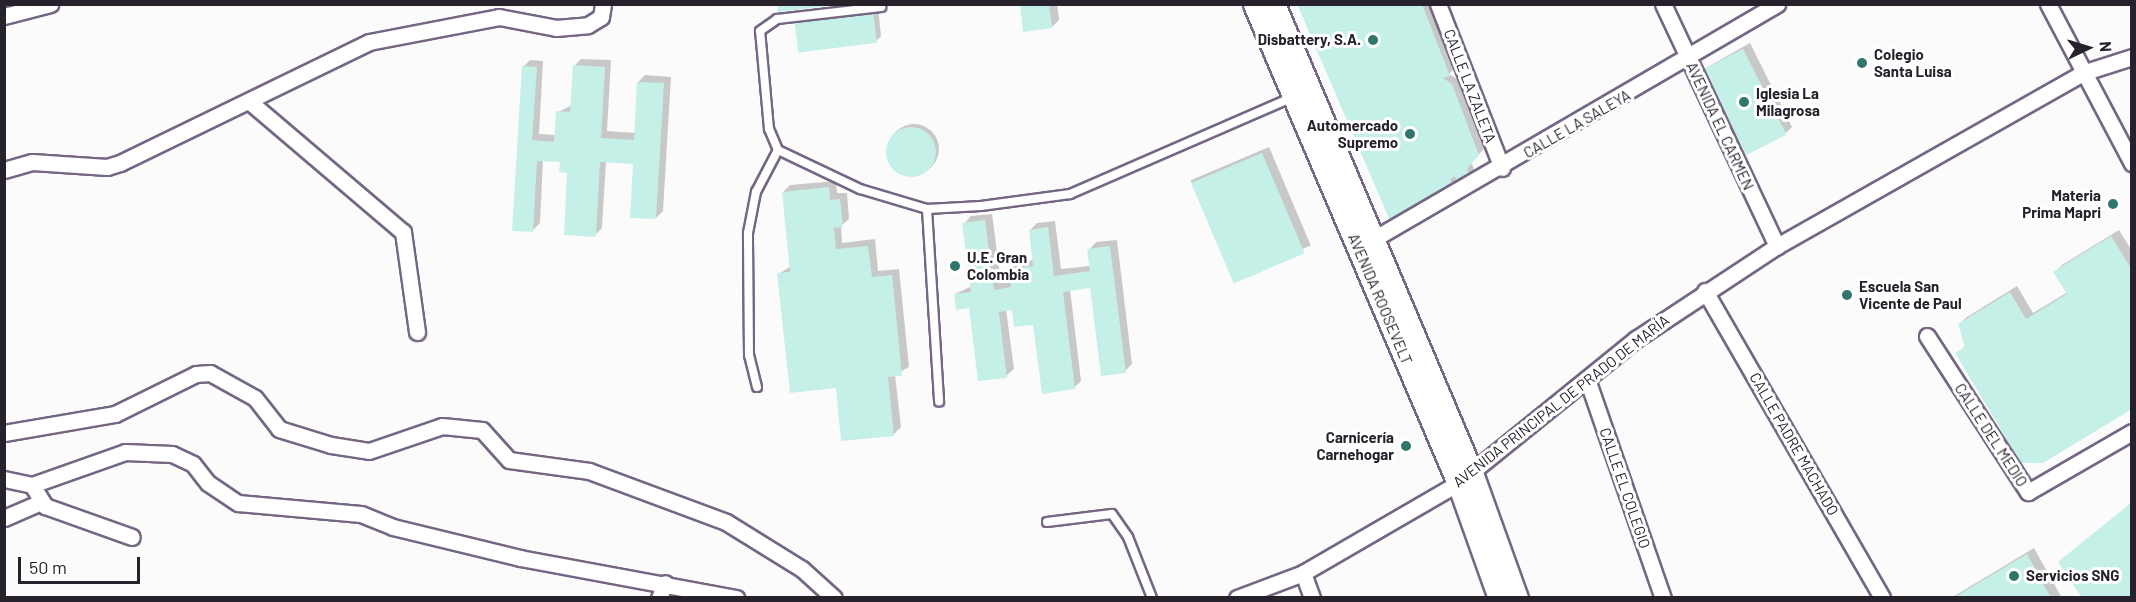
<!DOCTYPE html>
<html>
<head>
<meta charset="utf-8">
<style>
	body { margin:0 }
	#map { position:relative; width:2136px; height:602px; overflow:hidden; background:#fbfbfb; font-family:Barlow,sans-serif }
	div>[style] { position:absolute }
	.shadow>* { inset:0; background:#0003; transform-origin:0 0 }
	.round { border-radius:50% }
	.building>* { inset:0; background:#c5f0e8; transform-origin:0 0 }
	.roads { filter:drop-shadow(2px 0 #756783) drop-shadow(-2px 0 #756783) drop-shadow(0 2px #756783) drop-shadow(0 -2px #756783) }
	.lane>* { height:8px; margin:-4px; padding:0 4px; transform-origin:4px; border-radius:4px; background:#fff }
	.street>* { height:15px; margin:-7.5px; padding:0 7.5px; transform-origin:7.5px; border-radius:7.5px; background:#fff }
	.secondary>* { height:21px; margin:-10.5px; padding:0 10.5px; transform-origin:10.5px; border-radius:10.5px; background:#fff }
	.dots>* { width:16px; height:16px; translate:-50% -50%; box-sizing:border-box; border:3px solid #fff; border-radius:50% }
	span { translate:-50% -50%; white-space:nowrap; text-align:center; line-height:1.15; -webkit-text-stroke:6px #fff; paint-order:stroke }
	.poi-label { font-size:15px; color:#27212c; font-weight:700 }
	.right { translate:-100% -50%; text-align:right }
	.left { translate:0 -50%; text-align:left }
	.street-label { font-size:15px; color:#27212c }
	.frame { position:absolute; inset:0; border:6px solid #27212c; pointer-events:none }
	.north { position:absolute; left:2058px; top:18px; width:60px; height:60px; -webkit-text-stroke:4px #fff; paint-order:stroke; rotate:86deg; font-size:16px; font-weight:700; line-height:24px; text-align:center; color:#27212c }
	.north::after { content:''; display:block; margin:auto; width:21px; height:27px; background:#27212c; clip-path:polygon(50% 0,100% 100%,50% 72%,0 100%) }
	.scale { position:absolute; left:18px; top:557px; width:122px; height:27px; box-sizing:border-box; border:3px solid #27212c; border-top:0; padding-left:8px; font-size:18px; line-height:21px; white-space:nowrap; color:#27212c; -webkit-text-stroke:4px #fff; paint-order:stroke }
</style>
</head>
<body>
<div id="map">
	<div class="shadow">
		<div style="clip-path:polygon(1022px 4px,1057px 4px,1059px 20px,1052px 27px)"></div>
		<div style="clip-path:polygon(1298px 4px,1429px 4px,1454px 69px,1449px 74px,1457px 79px,1484px 149px,1471px 162px,1475px 171px,1392px 221px)"></div>
		<div style="clip-path:polygon(878px 7px,881px 36px,876px 41px,796px 21px)"></div>
		<div style="clip-path:polygon(1750px 43px,1792px 127px,1785px 134px,1704px 69px)"></div>
		<div style="clip-path:polygon(581px 59px,611px 60px,607px 131px,636px 133px,638px 82px,645px 75px,671px 77px,663px 211px,656px 218px,634px 162px,606px 161px,602px 228px,595px 235px,569px 171px,562px 161px,543px 160px,540px 223px,533px 230px,523px 67px,530px 60px,543px 61px,539px 134px,556px 135px,558px 112px,572px 105px,574px 66px)"></div>
		<div class="round" style="left:889px;top:124px;width:50px;height:50px"></div>
		<div style="left:1269px;top:147px;width:107px;height:85px;rotate:67deg"></div>
		<div style="clip-path:polygon(836px 181px,837px 193px,847px 193px,849px 219px,841px 226px,842px 243px,875px 239px,878px 271px,899px 269px,909px 367px,895px 375px,901px 427px,894px 434px,837px 386px,779px 274px,791px 266px,783px 192px,790px 185px)"></div>
		<div style="clip-path:polygon(992px 214px,1001px 283px,1012px 282px,1011px 270px,1018px 262px,1034px 260px,1030px 230px,1037px 223px,1055px 221px,1061px 269px,1090px 266px,1089px 250px,1096px 242px,1117px 240px,1132px 364px,1125px 371px,1092px 287px,1070px 289px,1081px 381px,1074px 388px,1035px 323px,1013px 308px,1006px 309px,1014px 369px,1006px 376px,970px 306px,955px 294px,972px 286px,964px 224px,971px 216px)"></div>
		<div style="clip-path:polygon(2119px 230px,2132px 251px,2132px 408px,1957px 354px,1966px 345px,1959px 324px,1967px 317px,2017px 286px,2033px 313px,2068px 292px,2055px 272px,2062px 265px)"></div>
		<div style="clip-path:polygon(2034px 548px,2062px 598px,1951px 598px)"></div>
	</div>
	<div class="building">
		<div style="clip-path:polygon(777px 4px,827px 4px,827px 6px,778px 12px)"></div>
		<div style="clip-path:polygon(1020px 4px,1049px 4px,1052px 28px,1023px 32px)"></div>
		<div style="clip-path:polygon(1297px 4px,1422px 4px,1450px 76px,1443px 78px,1452px 84px,1479px 155px,1467px 169px,1471px 177px,1457px 183px,1455px 176px,1450px 179px,1454px 190px,1391px 223px)"></div>
		<div style="left:873px;top:12px;width:31px;height:79px;rotate:83deg"></div>
		<div style="left:1743px;top:49px;width:96px;height:45px;rotate:63deg"></div>
		<div style="clip-path:polygon(573px 65px,605px 67px,601px 138px,634px 140px,637px 82px,664px 83px,656px 219px,630px 218px,633px 164px,600px 162px,596px 237px,564px 235px,567px 173px,559px 172px,560px 162px,537px 161px,533px 232px,512px 231px,522px 66px,537px 67px,532px 140px,554px 142px,556px 111px,570px 112px)"></div>
		<div class="round" style="left:886px;top:127px;width:50px;height:50px"></div>
		<div style="left:1262px;top:153px;width:109px;height:77px;rotate:67deg"></div>
		<div style="clip-path:polygon(829px 187px,830px 200px,840px 199px,843px 227px,834px 228px,836px 249px,868px 246px,872px 277px,892px 275px,902px 376px,888px 377px,894px 436px,841px 441px,836px 388px,790px 393px,777px 273px,790px 272px,782px 192px)"></div>
		<div style="clip-path:polygon(985px 220px,994px 290px,1011px 287px,1009px 269px,1033px 266px,1029px 230px,1048px 227px,1054px 276px,1090px 271px,1087px 249px,1110px 246px,1126px 373px,1101px 376px,1090px 288px,1063px 292px,1075px 389px,1042px 394px,1033px 325px,1014px 327px,1012px 310px,999px 312px,1007px 378px,978px 381px,969px 308px,956px 310px,954px 294px,971px 292px,962px 223px)"></div>
		<div style="clip-path:polygon(2111px 236px,2132px 270px,2132px 409px,2043px 463px,2021px 463px,1955px 353px,1965px 347px,1958px 324px,2010px 292px,2026px 319px,2067px 294px,2053px 272px)"></div>
		<div style="clip-path:polygon(2132px 502px,2132px 598px,2082px 598px,2058px 562px)"></div>
		<div style="clip-path:polygon(2027px 554px,2051px 598px,1953px 598px)"></div>
	</div>
	<div class="roads">
		<div class="lane">
			<div style="left:778px;top:150px;width:91px;rotate:25.4deg"></div>
			<div style="left:860px;top:189px;width:70px;rotate:16.6deg"></div>
			<div style="left:927px;top:209px;width:54px;rotate:-3.2deg"></div>
			<div style="left:981px;top:206px;width:90px;rotate:-7.7deg"></div>
			<div style="left:1070px;top:194px;width:243px;rotate:-23.5deg"></div>
			<div style="left:927px;top:209px;width:193px;rotate:86.4deg"></div>
			<div style="left:757px;top:387px;width:33px;rotate:-104deg"></div>
			<div style="left:749px;top:355px;width:122px;rotate:-90.5deg"></div>
			<div style="left:748px;top:233px;width:42px;rotate:-79deg"></div>
			<div style="left:756px;top:192px;width:47px;rotate:-62.4deg"></div>
			<div style="left:778px;top:150px;width:23px;rotate:-113deg"></div>
			<div style="left:769px;top:129px;width:98px;rotate:-95.2deg"></div>
			<div style="left:760px;top:31px;width:21px;rotate:-35deg"></div>
			<div style="left:777px;top:19px;width:105px;rotate:-6.6deg"></div>
			<div style="left:1047px;top:522px;width:65px;rotate:-7deg"></div>
			<div style="left:1112px;top:514px;width:28px;rotate:55deg"></div>
			<div style="left:1128px;top:537px;width:66px;rotate:68.5deg"></div>
		</div>
		<div class="street">
			<div style="left:1438px;top:4px;width:176px;rotate:68.7deg"></div>
			<div style="left:1663px;top:4px;width:268px;rotate:64.8deg"></div>
			<div style="left:2048px;top:4px;width:180px;rotate:62.2deg"></div>
			<div style="left:4px;top:16px;width:48px;rotate:-14.6deg"></div>
			<div style="left:250px;top:102px;width:201px;rotate:40.4deg"></div>
			<div style="left:403px;top:232px;width:101px;rotate:82deg"></div>
			<div style="left:4px;top:170px;width:29px;rotate:-16deg"></div>
			<div style="left:32px;top:162px;width:75px;rotate:3.8deg"></div>
			<div style="left:107px;top:167px;width:14px;rotate:-17deg"></div>
			<div style="left:120px;top:163px;width:277px;rotate:-25.9deg"></div>
			<div style="left:369px;top:42px;width:132px;rotate:-10.9deg"></div>
			<div style="left:499px;top:17px;width:58px;rotate:10.9deg"></div>
			<div style="left:556px;top:28px;width:32px;rotate:-5deg"></div>
			<div style="left:588px;top:25px;width:15px;rotate:-32deg"></div>
			<div style="left:601px;top:17px;width:13px;rotate:-81deg"></div>
			<div style="left:1365px;top:244px;width:477px;rotate:-30.2deg"></div>
			<div style="left:1705px;top:291px;width:354px;rotate:60deg"></div>
			<div style="left:1927px;top:336px;width:186px;rotate:57.1deg"></div>
			<div style="left:2028px;top:492px;width:120px;rotate:-30deg"></div>
			<div style="left:1587px;top:379px;width:232px;rotate:70.9deg"></div>
			<div style="left:4px;top:433px;width:113px;rotate:-9.7deg"></div>
			<div style="left:115px;top:414px;width:90px;rotate:-26.3deg"></div>
			<div style="left:196px;top:374px;width:14px;rotate:-4deg"></div>
			<div style="left:210px;top:373px;width:51px;rotate:29.1deg"></div>
			<div style="left:255px;top:398px;width:39px;rotate:52deg"></div>
			<div style="left:279px;top:429px;width:54px;rotate:17.1deg"></div>
			<div style="left:331px;top:445px;width:38px;rotate:9deg"></div>
			<div style="left:369px;top:451px;width:77px;rotate:-18.9deg"></div>
			<div style="left:442px;top:426px;width:40px;rotate:5.7deg"></div>
			<div style="left:482px;top:430px;width:40px;rotate:48deg"></div>
			<div style="left:509px;top:460px;width:81px;rotate:7.8deg"></div>
			<div style="left:589px;top:471px;width:146px;rotate:20.4deg"></div>
			<div style="left:726px;top:522px;width:89px;rotate:31.7deg"></div>
			<div style="left:802px;top:569px;width:43px;rotate:42.2deg"></div>
			<div style="left:4px;top:479px;width:29px;rotate:12deg"></div>
			<div style="left:32px;top:485px;width:99px;rotate:-19.5deg"></div>
			<div style="left:125px;top:452px;width:47px;rotate:2.4deg"></div>
			<div style="left:172px;top:454px;width:23px;rotate:25deg"></div>
			<div style="left:193px;top:464px;width:24px;rotate:52deg"></div>
			<div style="left:208px;top:483px;width:36px;rotate:34deg"></div>
			<div style="left:238px;top:503px;width:123px;rotate:5.1deg"></div>
			<div style="left:361px;top:514px;width:35px;rotate:22deg"></div>
			<div style="left:393px;top:527px;width:131px;rotate:13.7deg"></div>
			<div style="left:520px;top:558px;width:220px;rotate:10.5deg"></div>
			<div style="left:32px;top:485px;width:25px;rotate:58deg"></div>
			<div style="left:45px;top:506px;width:92px;rotate:19.6deg"></div>
			<div style="left:4px;top:518px;width:40px;rotate:-23.4deg"></div>
			<div style="left:1303px;top:573px;width:27px;rotate:70deg"></div>
			<div style="left:659px;top:598px;width:16px;rotate:-68deg"></div>
			<div style="left:1237px;top:598px;width:71px;rotate:-20.7deg"></div>
			<div style="left:1303px;top:573px;width:179px;rotate:-30.1deg"></div>
			<div style="left:1458px;top:483px;width:229px;rotate:-39deg"></div>
			<div style="left:1636px;top:339px;width:169px;rotate:-33.4deg"></div>
			<div style="left:1777px;top:246px;width:354px;rotate:-29.5deg"></div>
			<div style="left:2085px;top:72px;width:49px;rotate:-17.7deg"></div>
		</div>
		<div class="secondary">
			<div style="left:1254px;top:4px;width:521px;rotate:66.93deg"></div>
			<div style="left:1458px;top:483px;width:122px;rotate:70.4deg"></div>
			<div style="left:1274px;top:4px;width:509px;rotate:67.11deg"></div>
			<div style="left:1472px;top:473px;width:133px;rotate:70.2deg"></div>
		</div>
	</div>
	<div class="dots">
		<div style="left:1373px;top:40px;background:#30766d"></div>
		<div style="left:1862px;top:63px;background:#30766d"></div>
		<div style="left:1744px;top:102px;background:#30766d"></div>
		<div style="left:1410px;top:134px;background:#30766d"></div>
		<div style="left:2113px;top:204px;background:#30766d"></div>
		<div style="left:955px;top:266px;background:#30766d"></div>
		<div style="left:1847px;top:295px;background:#30766d"></div>
		<div style="left:1406px;top:446px;background:#30766d"></div>
		<div style="left:2014px;top:576px;background:#30766d"></div>
	</div>
	<div class="poi-label">
		<span class="right" style="left:1361px;top:40px">Disbattery, S.A.</span>
		<span class="left" style="left:1874px;top:63px">Colegio<br>Santa Luisa</span>
		<span class="left" style="left:1756px;top:102px">Iglesia La<br>Milagrosa</span>
		<span class="right" style="left:1398px;top:134px">Automercado<br>Supremo</span>
		<span class="right" style="left:2101px;top:204px">Materia<br>Prima Mapri</span>
		<span class="left" style="left:967px;top:266px">U.E. Gran<br>Colombia</span>
		<span class="left" style="left:1859px;top:295px">Escuela San<br>Vicente de Paul</span>
		<span class="right" style="left:1394px;top:446px">Carnicería<br>Carnehogar</span>
		<span class="left" style="left:2026px;top:576px">Servicios SNG</span>
	</div>
	<div class="street-label">
		<span style="left:1470px;top:86px;rotate:69deg">CALLE LA ZALETA</span>
		<span style="left:1577px;top:124px;rotate:-30deg">CALLE LA SALEYA</span>
		<span style="left:1720px;top:126px;rotate:65deg">AVENIDA EL CARMEN</span>
		<span style="left:1380px;top:299px;rotate:67deg">AVENIDA ROOSEVELT</span>
		<span style="left:1561px;top:401px;rotate:-38deg">AVENIDA PRINCIPAL DE PRADO DE MARÍA</span>
		<span style="left:1991px;top:435px;rotate:57deg">CALLE DEL MEDIO</span>
		<span style="left:1794px;top:444px;rotate:60deg">CALLE PADRE MACHADO</span>
		<span style="left:1625px;top:488px;rotate:71deg">CALLE EL COLEGIO</span>
	</div>
	<div class="frame"></div>
	<div class="north">N</div>
	<div class="scale">50 m</div>
</div>
</body>
</html>
